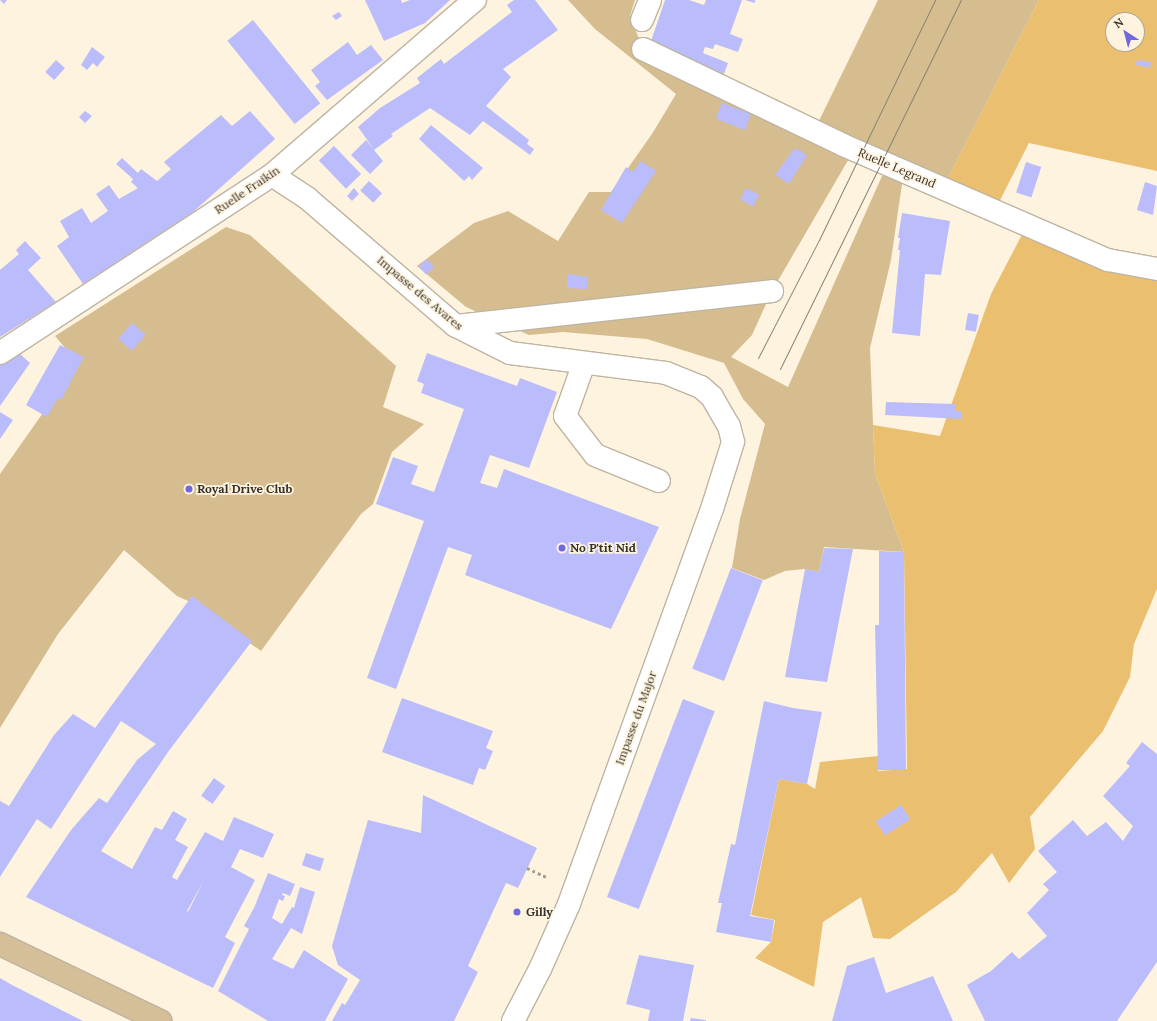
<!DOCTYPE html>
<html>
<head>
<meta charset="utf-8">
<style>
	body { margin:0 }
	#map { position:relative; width:1157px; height:1021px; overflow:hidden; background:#fef3df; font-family:Lora,serif }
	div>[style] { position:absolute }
	.green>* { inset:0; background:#d6bd8f }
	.forest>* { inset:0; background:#eabf6f }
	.building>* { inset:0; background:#bbbcfb; transform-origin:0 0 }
	.path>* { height:2.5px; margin-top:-1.25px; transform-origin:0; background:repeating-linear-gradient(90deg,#a59d8f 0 3px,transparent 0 6px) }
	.roads { filter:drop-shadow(1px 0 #beb4a1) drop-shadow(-1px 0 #beb4a1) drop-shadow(0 1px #beb4a1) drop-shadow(0 -1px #beb4a1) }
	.minor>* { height:22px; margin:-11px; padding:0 11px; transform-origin:11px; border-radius:11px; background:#fff }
	.major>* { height:22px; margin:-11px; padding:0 11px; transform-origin:11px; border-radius:11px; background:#d4bf99 }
	.tram>* { height:1px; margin:-0.5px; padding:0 0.5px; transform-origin:0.5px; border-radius:0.5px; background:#898275 }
	.dots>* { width:11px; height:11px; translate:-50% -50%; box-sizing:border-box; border:2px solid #fef3df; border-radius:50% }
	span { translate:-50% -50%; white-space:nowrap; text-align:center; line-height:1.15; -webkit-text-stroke:3.5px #fef3df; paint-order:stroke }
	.street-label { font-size:12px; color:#36322a }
	.poi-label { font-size:12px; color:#36322a; font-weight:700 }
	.left { translate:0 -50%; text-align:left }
	.north { position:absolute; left:1105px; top:12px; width:40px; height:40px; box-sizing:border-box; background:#fef3df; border:1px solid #aea697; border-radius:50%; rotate:324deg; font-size:11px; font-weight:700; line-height:16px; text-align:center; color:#36322a }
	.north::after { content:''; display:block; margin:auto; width:14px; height:18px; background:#7167e1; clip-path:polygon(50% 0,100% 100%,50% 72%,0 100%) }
</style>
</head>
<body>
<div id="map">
	<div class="green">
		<div style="clip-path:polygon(568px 0,635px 0,630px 16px,643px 49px,814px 131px,878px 0,1039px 0,943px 188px,889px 159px,821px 134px,854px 150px,772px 291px,752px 335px,731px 357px,788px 387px,882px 176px,904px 170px,891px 260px,870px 348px,875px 473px,904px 552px,824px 547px,819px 572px,804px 569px,785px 571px,764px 580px,732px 568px,740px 519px,765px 424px,743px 399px,724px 363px,647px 339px,563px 332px,529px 335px,466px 307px,417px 266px,474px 223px,508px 211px,558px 241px,589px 192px,611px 192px,652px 134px,676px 94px,595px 29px)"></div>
		<div style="clip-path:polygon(226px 227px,250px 235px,396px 366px,383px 407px,424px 424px,392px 452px,373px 504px,361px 514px,261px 651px,197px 605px,177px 596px,124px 550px,58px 634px,0 728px,0 474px,78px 363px,55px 336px)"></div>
	</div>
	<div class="forest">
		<div style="clip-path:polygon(evenodd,1039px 0,1157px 0,1157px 171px,1029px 143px,995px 210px,943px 188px,1039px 0,1113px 20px,1137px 20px,1137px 44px,1113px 44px,1113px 20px)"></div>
		<div style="clip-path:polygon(1027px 225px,1091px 265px,1157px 276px,1157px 589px,1134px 644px,1130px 677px,1103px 731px,1030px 817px,1035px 849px,1009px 883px,992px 853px,956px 892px,890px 939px,873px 938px,861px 897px,823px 922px,814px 987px,755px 958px,771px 942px,775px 920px,751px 915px,779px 779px,807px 784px,815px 789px,820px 762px,878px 756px,878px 771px,907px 769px,904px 552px,875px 473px,873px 425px,940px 436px,991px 294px)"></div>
	</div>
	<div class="building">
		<div style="clip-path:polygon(0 0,7px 0,4px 4px)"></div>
		<div style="clip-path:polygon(365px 0,401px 0,402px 3px,410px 0,450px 0,425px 23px,384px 41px)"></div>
		<div style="clip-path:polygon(514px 0,535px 0,558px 30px,503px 69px,511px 77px,486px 106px,529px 140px,527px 144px,534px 149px,530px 155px,483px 121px,470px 135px,430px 108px,391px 134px,393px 136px,374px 150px,383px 161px,370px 174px,351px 155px,366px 140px,373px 148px,358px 127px,380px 108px,420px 83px,417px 78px,441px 59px,444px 64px,512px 12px,507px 5px)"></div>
		<div style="clip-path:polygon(665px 0,689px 0,704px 5px,706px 0,742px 0,730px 34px,743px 39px,738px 52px,715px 44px,713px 49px,705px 47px,703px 53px,728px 63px,724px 74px,649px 47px)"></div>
		<div style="clip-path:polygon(745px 0,755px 0,755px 3px)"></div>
		<div style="clip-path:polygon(339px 12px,342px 16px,336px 20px,332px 16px)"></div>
		<div style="left:253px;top:20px;width:107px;height:33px;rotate:51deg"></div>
		<div style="clip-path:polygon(348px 42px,357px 55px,371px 45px,383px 60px,327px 100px,315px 86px,320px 82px,311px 70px)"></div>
		<div style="clip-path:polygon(92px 47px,105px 57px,97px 67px,93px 63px,87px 70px,81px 65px)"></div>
		<div style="left:56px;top:60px;width:12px;height:16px;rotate:42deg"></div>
		<div style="clip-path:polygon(1137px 60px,1151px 62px,1150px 68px,1136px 65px)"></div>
		<div style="left:722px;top:103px;width:31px;height:17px;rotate:21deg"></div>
		<div style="clip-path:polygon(85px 111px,92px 116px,85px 123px,79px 117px)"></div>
		<div style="clip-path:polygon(250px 111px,275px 139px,193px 212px,83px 284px,57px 246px,69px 237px,60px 221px,82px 208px,91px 223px,108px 211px,96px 194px,109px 185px,119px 199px,138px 188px,131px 182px,133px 179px,116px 164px,122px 158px,138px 173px,141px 169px,157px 181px,171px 169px,164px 162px,221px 115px,232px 126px)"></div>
		<div style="clip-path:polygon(431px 125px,483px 168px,472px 180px,469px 176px,464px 181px,419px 139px)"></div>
		<div style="left:334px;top:146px;width:39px;height:21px;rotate:46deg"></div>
		<div style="clip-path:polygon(795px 148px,807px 155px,789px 184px,775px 175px)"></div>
		<div style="clip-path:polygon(641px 161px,656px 171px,622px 223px,601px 210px,626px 167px,633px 172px)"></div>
		<div style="left:1026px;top:162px;width:16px;height:32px;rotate:18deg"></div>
		<div style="left:369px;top:181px;width:18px;height:13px;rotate:43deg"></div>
		<div style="clip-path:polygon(1145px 182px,1157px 186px,1153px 215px,1137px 210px)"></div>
		<div style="clip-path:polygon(354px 188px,359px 194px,352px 201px,347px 196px)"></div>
		<div style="left:746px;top:188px;width:15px;height:13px;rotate:28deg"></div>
		<div style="clip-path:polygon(902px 213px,950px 221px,941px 275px,925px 274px,920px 336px,892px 333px,900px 250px,898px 250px,900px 238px,898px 238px)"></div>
		<div style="clip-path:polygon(25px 241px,41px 258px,28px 270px,56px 302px,0 337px,0 270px,19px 254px,16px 250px)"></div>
		<div style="left:427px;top:259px;width:11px;height:11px;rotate:49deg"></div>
		<div style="clip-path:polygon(568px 274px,588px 277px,587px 289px,567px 288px)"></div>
		<div style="left:968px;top:313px;width:11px;height:17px;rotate:10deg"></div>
		<div style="left:132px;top:323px;width:18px;height:21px;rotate:41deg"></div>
		<div style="clip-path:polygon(60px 345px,84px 357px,61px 400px,58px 398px,47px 417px,26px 405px)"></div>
		<div style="clip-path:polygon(19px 353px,30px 363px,0 406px,0 365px)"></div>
		<div style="clip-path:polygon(427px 353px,517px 386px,520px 378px,557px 392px,529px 468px,490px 455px,480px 483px,497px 488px,504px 469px,659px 527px,611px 629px,465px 575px,472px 555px,448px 547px,396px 689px,367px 678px,424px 521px,376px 504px,393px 457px,418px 466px,411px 484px,434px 492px,464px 409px,421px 393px,424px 384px,417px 381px)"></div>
		<div style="clip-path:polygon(886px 402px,956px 404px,956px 411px,961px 411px,961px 419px,885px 415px)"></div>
		<div style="clip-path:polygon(0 412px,13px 420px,0 439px)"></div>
		<div style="clip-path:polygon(824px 548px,853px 549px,827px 682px,785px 677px,805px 569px,819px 572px)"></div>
		<div style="clip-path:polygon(879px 551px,904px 552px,906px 770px,878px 770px,875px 625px,879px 625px)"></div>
		<div style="left:731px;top:568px;width:34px;height:108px;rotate:21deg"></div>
		<div style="clip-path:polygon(evenodd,192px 596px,252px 641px,168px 752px,101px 851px,132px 869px,155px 827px,162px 830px,173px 811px,187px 819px,175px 840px,188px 847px,172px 877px,177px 880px,205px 832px,223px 841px,234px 817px,274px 834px,263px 858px,240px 849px,231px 867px,255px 880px,225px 937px,235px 943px,213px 988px,26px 897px,71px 830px,99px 798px,107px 803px,137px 760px,156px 744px,121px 721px,51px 829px,37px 819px,0 877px,0 801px,9px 806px,54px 735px,73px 714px,95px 728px,192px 596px,204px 880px,188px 912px,187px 911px,204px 880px)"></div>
		<div style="clip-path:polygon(402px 698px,493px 731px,486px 748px,493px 751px,485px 770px,479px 768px,473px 785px,382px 752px)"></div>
		<div style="left:683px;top:699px;width:34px;height:212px;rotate:21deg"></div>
		<div style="clip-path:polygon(764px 701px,793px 708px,822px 712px,807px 784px,779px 779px,750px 916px,774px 920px,771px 942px,716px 932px,722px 903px,718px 903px,731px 844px,735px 845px)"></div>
		<div style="clip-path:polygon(1142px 742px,1157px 754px,1157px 962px,1117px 1021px,985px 1021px,967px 985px,991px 971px,1012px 952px,1019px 959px,1047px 936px,1027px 913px,1049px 890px,1043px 884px,1057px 872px,1038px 851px,1073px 820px,1087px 836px,1106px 822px,1123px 841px,1133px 826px,1103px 796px,1130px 766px,1126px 763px)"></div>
		<div style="left:214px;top:778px;width:14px;height:22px;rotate:36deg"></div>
		<div style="clip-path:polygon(423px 795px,537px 848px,518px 888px,506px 883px,468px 966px,478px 972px,454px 1021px,332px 1021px,342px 1003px,345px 1005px,360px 980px,338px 965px,332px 946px,368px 820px,421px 833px)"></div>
		<div style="left:901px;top:805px;width:17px;height:30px;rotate:57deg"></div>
		<div style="left:306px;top:853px;width:19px;height:13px;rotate:18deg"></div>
		<div style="clip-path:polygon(268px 873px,295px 884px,290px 896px,283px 893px,282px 895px,285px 896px,283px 901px,279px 899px,272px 918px,282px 924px,292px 907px,294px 908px,300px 887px,315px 892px,302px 934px,291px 928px,272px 959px,293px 969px,304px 950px,348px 979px,325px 1021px,268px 1021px,218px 991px,249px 929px,244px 926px,254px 908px)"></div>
		<div style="clip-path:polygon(639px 955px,694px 965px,683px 1021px,648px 1021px,650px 1010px,626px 1004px)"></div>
		<div style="clip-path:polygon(874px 957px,886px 993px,933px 976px,953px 1021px,832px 1021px,847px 966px)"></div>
		<div style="clip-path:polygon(0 978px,12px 985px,83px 1021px,0 1021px)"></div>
		<div style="clip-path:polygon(691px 1018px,706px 1020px,706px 1021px,690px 1021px)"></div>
	</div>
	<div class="path">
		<div style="left:527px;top:868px;width:23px;rotate:25deg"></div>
	</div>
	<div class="roads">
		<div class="minor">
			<div style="left:642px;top:20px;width:22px;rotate:-68deg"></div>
			<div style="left:643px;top:49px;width:222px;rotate:25.6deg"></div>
			<div style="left:843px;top:145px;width:289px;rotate:23.5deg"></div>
			<div style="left:1108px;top:260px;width:50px;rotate:10.4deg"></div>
			<div style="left:272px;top:175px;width:42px;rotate:33.3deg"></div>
			<div style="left:307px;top:198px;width:196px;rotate:40.7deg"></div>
			<div style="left:456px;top:326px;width:60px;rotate:26.6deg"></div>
			<div style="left:510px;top:353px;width:157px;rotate:7.3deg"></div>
			<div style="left:666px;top:373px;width:38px;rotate:22deg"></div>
			<div style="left:701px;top:387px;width:15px;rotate:42deg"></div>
			<div style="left:712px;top:397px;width:34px;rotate:60deg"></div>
			<div style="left:729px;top:426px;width:16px;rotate:76deg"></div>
			<div style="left:733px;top:442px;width:67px;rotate:107.4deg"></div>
			<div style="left:713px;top:506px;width:323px;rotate:109.9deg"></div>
			<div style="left:603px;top:810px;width:100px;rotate:109.9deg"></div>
			<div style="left:569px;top:904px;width:71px;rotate:114deg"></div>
			<div style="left:540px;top:969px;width:59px;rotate:117.4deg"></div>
			<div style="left:456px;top:326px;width:318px;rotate:-6.3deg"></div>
			<div style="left:0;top:353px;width:325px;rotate:-33.2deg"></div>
			<div style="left:272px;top:175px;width:268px;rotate:-40.8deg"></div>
			<div style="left:584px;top:363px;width:56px;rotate:109.7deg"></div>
			<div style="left:565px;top:416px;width:49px;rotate:52.4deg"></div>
			<div style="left:595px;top:455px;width:69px;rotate:22.1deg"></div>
		</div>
		<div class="major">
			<div style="left:0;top:944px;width:178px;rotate:25.7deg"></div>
		</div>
	</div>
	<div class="tram">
		<div style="left:758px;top:358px;width:133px;rotate:-62.7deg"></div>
		<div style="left:819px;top:240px;width:267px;rotate:-64.2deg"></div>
		<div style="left:780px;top:369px;width:411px;rotate:-63.9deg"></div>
	</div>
	<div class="dots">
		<div style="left:189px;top:489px;background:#7167e1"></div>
		<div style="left:562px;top:548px;background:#7167e1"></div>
		<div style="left:517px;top:912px;background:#7167e1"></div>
	</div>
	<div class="street-label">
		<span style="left:897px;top:168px;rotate:23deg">Ruelle Legrand</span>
		<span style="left:247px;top:190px;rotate:-34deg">Ruelle Fraikin</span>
		<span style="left:420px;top:293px;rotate:40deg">Impasse des Avares</span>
		<span style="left:636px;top:718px;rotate:-70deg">Impasse du Major</span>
	</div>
	<div class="poi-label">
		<span class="left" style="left:197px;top:489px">Royal Drive Club</span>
		<span class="left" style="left:570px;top:548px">No P'tit Nid</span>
		<span class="left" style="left:526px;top:912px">Gilly</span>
	</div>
	<div class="north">N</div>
</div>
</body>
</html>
